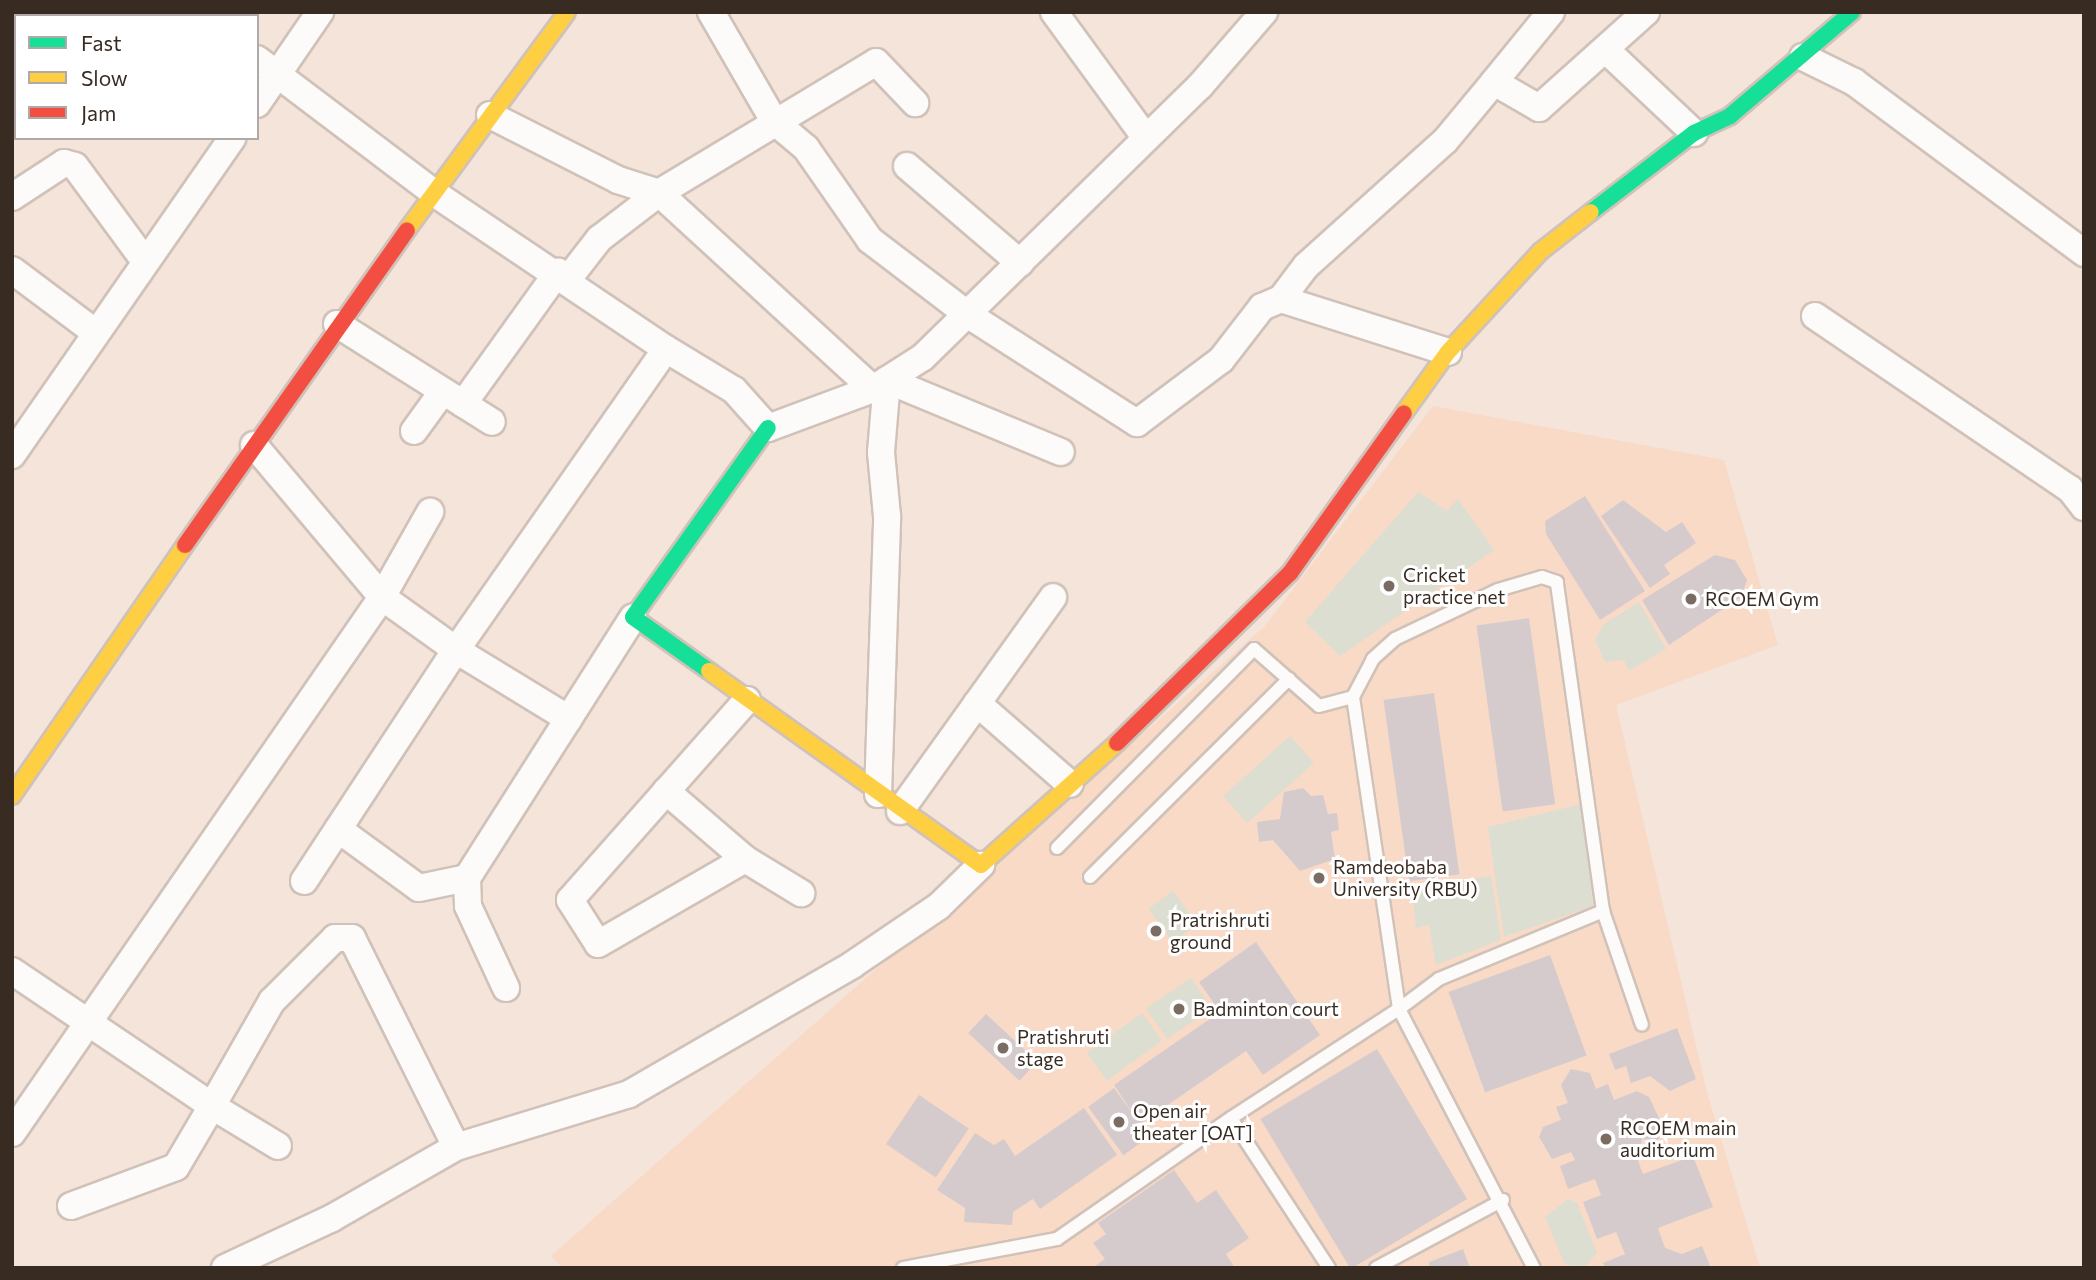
<!DOCTYPE html>
<html>
<head>
<meta charset="utf-8">
<style>
	body { margin:0 }
	#map { position:relative; width:2096px; height:1280px; overflow:hidden; background:#f4e4da; font-family:Commissioner,sans-serif }
	div>[style] { position:absolute }
	.built>* { inset:0; background:#f8dac7 }
	.green>* { inset:0; background:#dbded1; transform-origin:0 0 }
	.building>* { inset:0; background:#d5cbcd; transform-origin:0 0 }
	.roads { filter:drop-shadow(2px 0 #d0c2b9) drop-shadow(-2px 0 #d0c2b9) drop-shadow(0 2px #d0c2b9) drop-shadow(0 -2px #d0c2b9) }
	.lane>* { height:12px; margin:-6px; padding:0 6px; transform-origin:6px; border-radius:6px; background:#fdfbf9 }
	.street>* { height:26px; margin:-13px; padding:0 13px; transform-origin:13px; border-radius:13px; background:#fdfbf9 }
	.fast>* { height:16px; margin:-8px; padding:0 8px; transform-origin:8px; border-radius:8px; background:#16e098 }
	.slow>* { height:16px; margin:-8px; padding:0 8px; transform-origin:8px; border-radius:8px; background:#ffcf43 }
	.jam>* { height:16px; margin:-8px; padding:0 8px; transform-origin:8px; border-radius:8px; background:#f24e42 }
	.dots>* { width:19px; height:19px; translate:-50% -50%; box-sizing:border-box; border:4px solid #fff; border-radius:50% }
	span { translate:-50% -50%; white-space:nowrap; text-align:center; line-height:1.15; -webkit-text-stroke:6px #fff; paint-order:stroke }
	.poi-label { font-size:19px; color:#382b22 }
	.left { translate:0 -50%; text-align:left }
	.frame { position:absolute; inset:0; border:14px solid #382b22; pointer-events:none }
	.legend { position:absolute; left:14px; top:14px; width:245px; height:126px; box-sizing:border-box; background:#fff; border:2px solid #afaaa7; margin:0; padding:9px 12px; list-style:none; font-size:21px; color:#382b22 }
	.legend li { display:flex; align-items:center; gap:14px; height:35px }
	.legend b { width:35px; border:2px solid #afaaa7 }
</style>
</head>
<body>
<div id="map">
	<div class="built">
		<div style="clip-path:polygon(1433px 406px,1724px 460px,1778px 645px,1616px 705px,1708px 1096px,1760px 1268px,562px 1268px,551px 1256px,1264px 627px)"></div>
	</div>
	<div class="green">
		<div style="clip-path:polygon(1418px 492px,1447px 511px,1458px 499px,1494px 550px,1340px 656px,1305px 622px)"></div>
		<div style="clip-path:polygon(1639px 602px,1666px 649px,1629px 671px,1624px 660px,1605px 662px,1595px 640px,1604px 624px)"></div>
		<div style="left:1290px;top:736px;width:36px;height:90px;rotate:48deg"></div>
		<div style="clip-path:polygon(1582px 804px,1593px 906px,1504px 937px,1488px 827px)"></div>
		<div style="clip-path:polygon(1491px 876px,1501px 940px,1436px 965px,1429px 925px,1416px 928px,1412px 889px)"></div>
		<div style="left:1173px;top:891px;width:41px;height:30px;rotate:54deg"></div>
		<div style="left:1191px;top:978px;width:37px;height:54px;rotate:56deg"></div>
		<div style="left:1142px;top:1013px;width:34px;height:68px;rotate:54deg"></div>
		<div style="clip-path:polygon(1568px 1199px,1577px 1203px,1597px 1253px,1584px 1268px,1565px 1264px,1545px 1217px)"></div>
	</div>
	<div class="building">
		<div style="clip-path:polygon(1585px 496px,1645px 591px,1600px 620px,1546px 534px,1545px 521px)"></div>
		<div style="clip-path:polygon(1623px 500px,1666px 532px,1682px 522px,1696px 543px,1664px 565px,1670px 574px,1650px 588px,1601px 516px)"></div>
		<div style="clip-path:polygon(1715px 555px,1735px 560px,1747px 580px,1741px 597px,1669px 645px,1642px 600px)"></div>
		<div style="left:1529px;top:618px;width:188px;height:53px;rotate:82deg"></div>
		<div style="left:1434px;top:693px;width:183px;height:51px;rotate:82deg"></div>
		<div style="clip-path:polygon(1303px 788px,1311px 796px,1323px 795px,1328px 814px,1337px 813px,1339px 830px,1331px 832px,1335px 859px,1300px 871px,1273px 840px,1259px 842px,1257px 822px,1280px 819px,1284px 792px)"></div>
		<div style="clip-path:polygon(1256px 942px,1320px 1035px,1263px 1075px,1246px 1051px,1140px 1124px,1114px 1085px,1220px 1012px,1199px 982px)"></div>
		<div style="left:1550px;top:955px;width:107px;height:108px;rotate:70deg"></div>
		<div style="left:986px;top:1014px;width:70px;height:26px;rotate:43deg"></div>
		<div style="clip-path:polygon(1677px 1028px,1696px 1079px,1670px 1091px,1650px 1076px,1631px 1083px,1626px 1066px,1615px 1070px,1609px 1054px)"></div>
		<div style="left:1377px;top:1049px;width:175px;height:136px;rotate:59deg"></div>
		<div style="clip-path:polygon(1571px 1069px,1590px 1073px,1596px 1089px,1608px 1084px,1614px 1100px,1637px 1091px,1649px 1097px,1667px 1135px,1647px 1144px,1643px 1136px,1637px 1158px,1643px 1174px,1693px 1156px,1713px 1207px,1658px 1228px,1665px 1248px,1682px 1254px,1702px 1246px,1711px 1268px,1605px 1268px,1603px 1263px,1625px 1254px,1616px 1232px,1597px 1239px,1583px 1202px,1601px 1195px,1595px 1179px,1568px 1189px,1560px 1166px,1575px 1160px,1571px 1152px,1552px 1159px,1539px 1137px,1543px 1127px,1561px 1120px,1556px 1107px,1568px 1103px,1561px 1085px)"></div>
		<div style="left:1114px;top:1088px;width:60px;height:32px;rotate:54deg"></div>
		<div style="left:919px;top:1095px;width:60px;height:59px;rotate:34deg"></div>
		<div style="clip-path:polygon(1084px 1108px,1117px 1155px,1040px 1209px,1033px 1199px,1013px 1212px,1012px 1225px,964px 1222px,965px 1208px,937px 1190px,975px 1133px,994px 1145px,1004px 1139px,1015px 1156px)"></div>
		<div style="clip-path:polygon(1174px 1170px,1197px 1203px,1216px 1190px,1249px 1238px,1226px 1254px,1235px 1268px,1092px 1268px,1105px 1259px,1093px 1243px,1106px 1234px,1098px 1223px)"></div>
		<div style="clip-path:polygon(1463px 1249px,1470px 1268px,1429px 1268px,1429px 1262px)"></div>
	</div>
	<div class="roads">
		<div class="lane">
			<div style="left:1057px;top:848px;width:280px;rotate:-45.3deg"></div>
			<div style="left:1254px;top:649px;width:86px;rotate:41.2deg"></div>
			<div style="left:1319px;top:706px;width:35px;rotate:-15deg"></div>
			<div style="left:1090px;top:877px;width:281px;rotate:-44.9deg"></div>
			<div style="left:1603px;top:911px;width:120px;rotate:71.1deg"></div>
			<div style="left:903px;top:1268px;width:157px;rotate:-10.7deg"></div>
			<div style="left:1057px;top:1239px;width:212px;rotate:-34.8deg"></div>
			<div style="left:1329px;top:1268px;width:179px;rotate:-123.2deg"></div>
			<div style="left:1231px;top:1118px;width:200px;rotate:-33deg"></div>
			<div style="left:1399px;top:1009px;width:50px;rotate:-36.9deg"></div>
			<div style="left:1439px;top:979px;width:178px;rotate:-22.5deg"></div>
			<div style="left:1603px;top:911px;width:332px;rotate:-98deg"></div>
			<div style="left:1557px;top:582px;width:16px;rotate:-162deg"></div>
			<div style="left:1542px;top:577px;width:46px;rotate:163.5deg"></div>
			<div style="left:1498px;top:590px;width:114px;rotate:154.6deg"></div>
			<div style="left:1395px;top:639px;width:30px;rotate:138deg"></div>
			<div style="left:1373px;top:659px;width:43px;rotate:117.8deg"></div>
			<div style="left:1353px;top:697px;width:315px;rotate:81.6deg"></div>
			<div style="left:1399px;top:1009px;width:292px;rotate:62.5deg"></div>
			<div style="left:1376px;top:1268px;width:144px;rotate:-28.2deg"></div>
		</div>
		<div class="street">
			<div style="left:192px;top:12px;width:6px;rotate:39deg"></div>
			<div style="left:711px;top:12px;width:126px;rotate:60deg"></div>
			<div style="left:774px;top:121px;width:42px;rotate:40.2deg"></div>
			<div style="left:806px;top:148px;width:112px;rotate:55.2deg"></div>
			<div style="left:870px;top:240px;width:122px;rotate:37.3deg"></div>
			<div style="left:967px;top:314px;width:202px;rotate:32.7deg"></div>
			<div style="left:1137px;top:423px;width:105px;rotate:-36.9deg"></div>
			<div style="left:1221px;top:360px;width:67px;rotate:-52.3deg"></div>
			<div style="left:1262px;top:307px;width:21px;rotate:-23deg"></div>
			<div style="left:1054px;top:12px;width:155px;rotate:53.9deg"></div>
			<div style="left:1606px;top:50px;width:121px;rotate:43.3deg"></div>
			<div style="left:1803px;top:57px;width:57px;rotate:26.1deg"></div>
			<div style="left:1854px;top:82px;width:287px;rotate:36.6deg"></div>
			<div style="left:257px;top:59px;width:222px;rotate:37.1deg"></div>
			<div style="left:434px;top:193px;width:280px;rotate:33.9deg"></div>
			<div style="left:1494px;top:82px;width:90px;rotate:-50.8deg"></div>
			<div style="left:257px;top:104px;width:112px;rotate:-55.6deg"></div>
			<div style="left:490px;top:115px;width:144px;rotate:26.9deg"></div>
			<div style="left:618px;top:180px;width:43px;rotate:17.6deg"></div>
			<div style="left:659px;top:193px;width:253px;rotate:-31.1deg"></div>
			<div style="left:876px;top:62px;width:57px;rotate:46.4deg"></div>
			<div style="left:907px;top:166px;width:149px;rotate:40.6deg"></div>
			<div style="left:12px;top:197px;width:62px;rotate:-33.2deg"></div>
			<div style="left:64px;top:163px;width:11px;rotate:15deg"></div>
			<div style="left:75px;top:166px;width:117px;rotate:53.7deg"></div>
			<div style="left:12px;top:270px;width:104px;rotate:36.8deg"></div>
			<div style="left:568px;top:279px;width:51px;rotate:-52.2deg"></div>
			<div style="left:599px;top:239px;width:76px;rotate:-37.5deg"></div>
			<div style="left:659px;top:193px;width:290px;rotate:42.5deg"></div>
			<div style="left:1815px;top:316px;width:308px;rotate:34.2deg"></div>
			<div style="left:2070px;top:489px;width:23px;rotate:52deg"></div>
			<div style="left:337px;top:324px;width:183px;rotate:32.3deg"></div>
			<div style="left:1448px;top:352px;width:175px;rotate:-162.4deg"></div>
			<div style="left:1281px;top:299px;width:41px;rotate:-52.9deg"></div>
			<div style="left:1306px;top:266px;width:187px;rotate:-42deg"></div>
			<div style="left:1445px;top:141px;width:77px;rotate:-50.3deg"></div>
			<div style="left:1494px;top:82px;width:52px;rotate:30deg"></div>
			<div style="left:1539px;top:108px;width:144px;rotate:-41.9deg"></div>
			<div style="left:463px;top:404px;width:163px;rotate:-54.3deg"></div>
			<div style="left:414px;top:431px;width:49px;rotate:-54.1deg"></div>
			<div style="left:254px;top:445px;width:199px;rotate:49.9deg"></div>
			<div style="left:382px;top:597px;width:91px;rotate:35.6deg"></div>
			<div style="left:456px;top:650px;width:367px;rotate:-55.1deg"></div>
			<div style="left:666px;top:349px;width:79px;rotate:31.1deg"></div>
			<div style="left:734px;top:390px;width:51px;rotate:48.2deg"></div>
			<div style="left:768px;top:428px;width:112px;rotate:-20.4deg"></div>
			<div style="left:873px;top:389px;width:59px;rotate:-32.6deg"></div>
			<div style="left:923px;top:357px;width:388px;rotate:-44.4deg"></div>
			<div style="left:1200px;top:86px;width:98px;rotate:-49.1deg"></div>
			<div style="left:12px;top:455px;width:386px;rotate:-55.2deg"></div>
			<div style="left:747px;top:700px;width:267px;rotate:131.5deg"></div>
			<div style="left:570px;top:900px;width:52px;rotate:57.5deg"></div>
			<div style="left:598px;top:944px;width:170px;rotate:-30deg"></div>
			<div style="left:745px;top:859px;width:66px;rotate:31.3deg"></div>
			<div style="left:977px;top:703px;width:123px;rotate:41.1deg"></div>
			<div style="left:666px;top:791px;width:104px;rotate:40.7deg"></div>
			<div style="left:878px;top:794px;width:278px;rotate:-88.1deg"></div>
			<div style="left:887px;top:516px;width:64px;rotate:-95.4deg"></div>
			<div style="left:881px;top:452px;width:72px;rotate:-85.2deg"></div>
			<div style="left:887px;top:380px;width:188px;rotate:22.5deg"></div>
			<div style="left:900px;top:811px;width:263px;rotate:-54.4deg"></div>
			<div style="left:338px;top:829px;width:100px;rotate:36.1deg"></div>
			<div style="left:419px;top:888px;width:49px;rotate:-11.8deg"></div>
			<div style="left:304px;top:881px;width:277px;rotate:-56.7deg"></div>
			<div style="left:456px;top:650px;width:132px;rotate:31.4deg"></div>
			<div style="left:12px;top:971px;width:241px;rotate:34deg"></div>
			<div style="left:212px;top:1106px;width:121px;rotate:-60.3deg"></div>
			<div style="left:272px;top:1001px;width:89px;rotate:-45deg"></div>
			<div style="left:335px;top:938px;width:17px"></div>
			<div style="left:352px;top:938px;width:233px;rotate:63.5deg"></div>
			<div style="left:456px;top:1147px;width:181px;rotate:-17deg"></div>
			<div style="left:629px;top:1094px;width:258px;rotate:-30deg"></div>
			<div style="left:852px;top:965px;width:105px;rotate:-34.1deg"></div>
			<div style="left:939px;top:906px;width:59px;rotate:-44.3deg"></div>
			<div style="left:506px;top:988px;width:90px;rotate:-114.9deg"></div>
			<div style="left:468px;top:906px;width:28px;rotate:-92deg"></div>
			<div style="left:467px;top:878px;width:309px;rotate:-57.5deg"></div>
			<div style="left:12px;top:1133px;width:651px;rotate:-55.38deg"></div>
			<div style="left:382px;top:597px;width:98px;rotate:-60.5deg"></div>
			<div style="left:71px;top:1206px;width:112px;rotate:-20.4deg"></div>
			<div style="left:176px;top:1167px;width:71px;rotate:-59.5deg"></div>
			<div style="left:212px;top:1106px;width:77px;rotate:31.2deg"></div>
			<div style="left:225px;top:1268px;width:118px;rotate:-25deg"></div>
			<div style="left:332px;top:1218px;width:143px;rotate:-29.8deg"></div>
		</div>
		<div class="fast">
			<div style="left:1591px;top:212px;width:130px;rotate:-37.5deg"></div>
			<div style="left:1694px;top:133px;width:40px;rotate:-25deg"></div>
			<div style="left:1730px;top:116px;width:160px;rotate:-40.4deg"></div>
			<div style="left:709px;top:671px;width:93px;rotate:-144.6deg"></div>
			<div style="left:633px;top:617px;width:232px;rotate:-54.5deg"></div>
		</div>
		<div class="slow">
			<div style="left:407px;top:230px;width:270px;rotate:-53.7deg"></div>
			<div style="left:1404px;top:413px;width:75px;rotate:-54.2deg"></div>
			<div style="left:1448px;top:352px;width:137px;rotate:-47.4deg"></div>
			<div style="left:1541px;top:251px;width:63px;rotate:-38deg"></div>
			<div style="left:709px;top:671px;width:334px;rotate:35.5deg"></div>
			<div style="left:981px;top:865px;width:183px;rotate:-41.9deg"></div>
			<div style="left:12px;top:796px;width:305px;rotate:-55.4deg"></div>
		</div>
		<div class="jam">
			<div style="left:185px;top:545px;width:385px;rotate:-54.8deg"></div>
			<div style="left:1117px;top:743px;width:243px;rotate:-44.5deg"></div>
			<div style="left:1290px;top:573px;width:196px;rotate:-54.5deg"></div>
		</div>
	</div>
	<div class="dots">
		<div style="left:1389px;top:586px;background:#7a6c62"></div>
		<div style="left:1691px;top:599px;background:#7a6c62"></div>
		<div style="left:1319px;top:878px;background:#7a6c62"></div>
		<div style="left:1156px;top:931px;background:#7a6c62"></div>
		<div style="left:1179px;top:1009px;background:#7a6c62"></div>
		<div style="left:1003px;top:1048px;background:#7a6c62"></div>
		<div style="left:1119px;top:1122px;background:#7a6c62"></div>
		<div style="left:1606px;top:1139px;background:#7a6c62"></div>
	</div>
	<div class="poi-label">
		<span class="left" style="left:1403px;top:586px">Cricket<br>practice net</span>
		<span class="left" style="left:1705px;top:599px">RCOEM Gym</span>
		<span class="left" style="left:1333px;top:878px">Ramdeobaba<br>University (RBU)</span>
		<span class="left" style="left:1170px;top:931px">Pratrishruti<br>ground</span>
		<span class="left" style="left:1193px;top:1009px">Badminton court</span>
		<span class="left" style="left:1017px;top:1048px">Pratishruti<br>stage</span>
		<span class="left" style="left:1133px;top:1122px">Open air<br>theater [OAT]</span>
		<span class="left" style="left:1620px;top:1139px">RCOEM main<br>auditorium</span>
	</div>
	<div class="frame"></div>
	<ul class="legend">
	<li><b style="height:9px;background:#16e098"></b>Fast</li>
	<li><b style="height:9px;background:#ffcf43"></b>Slow</li>
	<li><b style="height:9px;background:#f24e42"></b>Jam</li>
	</ul>
</div>
</body>
</html>
